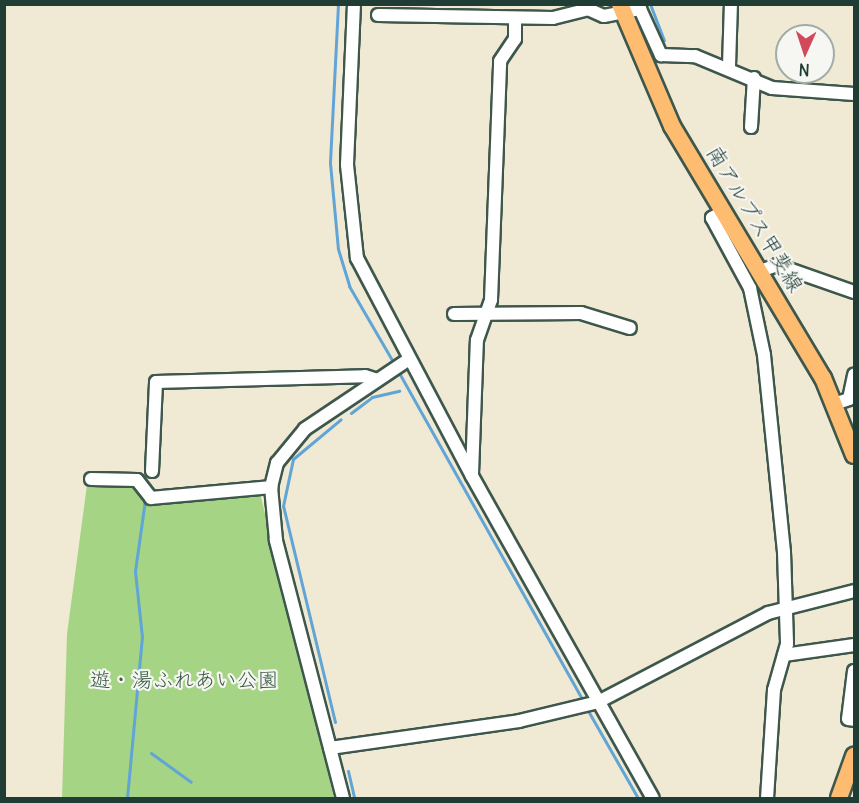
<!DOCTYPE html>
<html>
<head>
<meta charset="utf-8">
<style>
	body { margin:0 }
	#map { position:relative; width:859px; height:803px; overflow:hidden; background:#f0e9d4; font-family:Delius,"Klee One",sans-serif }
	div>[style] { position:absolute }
	.green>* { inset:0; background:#a5d584 }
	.stream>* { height:3px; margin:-1.5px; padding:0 1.5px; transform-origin:1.5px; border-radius:1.5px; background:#61a5d6 }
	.roads { filter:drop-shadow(2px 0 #3e574c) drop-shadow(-2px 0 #3e574c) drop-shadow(0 2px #3e574c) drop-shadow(0 -2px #3e574c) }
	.minor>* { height:12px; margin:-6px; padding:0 6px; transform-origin:6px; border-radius:6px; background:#fff }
	.major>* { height:16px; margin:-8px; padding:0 8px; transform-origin:8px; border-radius:8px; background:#fdbc70 }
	span { translate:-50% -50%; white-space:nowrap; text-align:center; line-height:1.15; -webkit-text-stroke:4.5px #f6f6f2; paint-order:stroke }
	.street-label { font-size:21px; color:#1f3d34 }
	.park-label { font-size:21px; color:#3a5b44 }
	.frame { position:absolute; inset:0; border:6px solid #1f3d34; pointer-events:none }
	.north { position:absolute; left:775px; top:24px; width:60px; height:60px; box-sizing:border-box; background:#f6f6f2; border:2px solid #a0aca6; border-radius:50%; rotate:183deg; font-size:16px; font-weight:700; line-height:24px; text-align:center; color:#1f3d34 }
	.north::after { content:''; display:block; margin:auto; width:21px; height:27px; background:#d1495b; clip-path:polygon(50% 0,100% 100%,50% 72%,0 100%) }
</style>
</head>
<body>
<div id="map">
	<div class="green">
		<div style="clip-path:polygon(87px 485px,138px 485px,142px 496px,260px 493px,334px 798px,62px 798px,67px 634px)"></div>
	</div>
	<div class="stream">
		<div style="left:338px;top:4px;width:159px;rotate:92.9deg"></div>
		<div style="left:330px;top:163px;width:86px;rotate:84.7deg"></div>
		<div style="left:338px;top:249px;width:39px;rotate:73deg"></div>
		<div style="left:349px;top:286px;width:91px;rotate:59.8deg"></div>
		<div style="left:650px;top:4px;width:39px;rotate:69deg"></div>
		<div style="left:398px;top:371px;width:381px;rotate:60.7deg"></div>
		<div style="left:351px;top:413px;width:26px;rotate:-37deg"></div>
		<div style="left:372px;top:397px;width:28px;rotate:-13deg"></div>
		<div style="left:587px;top:709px;width:103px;rotate:60.2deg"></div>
		<div style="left:335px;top:722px;width:222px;rotate:-103.5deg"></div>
		<div style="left:283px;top:506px;width:48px;rotate:-78deg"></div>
		<div style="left:293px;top:459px;width:62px;rotate:-39.8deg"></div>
		<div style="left:151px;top:753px;width:49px;rotate:35.9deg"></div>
		<div style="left:348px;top:771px;width:28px;rotate:77deg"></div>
		<div style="left:127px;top:798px;width:162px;rotate:-84.7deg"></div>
		<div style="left:142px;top:637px;width:66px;rotate:-96.1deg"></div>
		<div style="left:135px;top:571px;width:72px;rotate:-82deg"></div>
	</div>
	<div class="roads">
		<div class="minor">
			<div style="left:354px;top:4px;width:161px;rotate:92.5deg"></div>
			<div style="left:347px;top:165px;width:94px;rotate:83.9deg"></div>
			<div style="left:357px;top:258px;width:246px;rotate:62.2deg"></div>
			<div style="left:472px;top:476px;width:369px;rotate:60.7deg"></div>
			<div style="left:378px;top:15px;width:175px;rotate:1deg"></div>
			<div style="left:553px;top:18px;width:36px;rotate:-14deg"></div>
			<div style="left:588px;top:9px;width:17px;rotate:24deg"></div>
			<div style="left:604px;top:16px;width:37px;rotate:-11deg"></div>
			<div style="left:640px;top:9px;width:51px;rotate:65.5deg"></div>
			<div style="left:661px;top:55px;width:34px;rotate:2deg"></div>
			<div style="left:695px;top:56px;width:83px;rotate:22.6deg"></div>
			<div style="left:772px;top:88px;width:82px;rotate:4.2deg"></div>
			<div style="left:729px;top:66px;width:62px;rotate:-88.2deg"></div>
			<div style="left:751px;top:127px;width:49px;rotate:-86.5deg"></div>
			<div style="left:724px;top:211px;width:14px;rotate:150deg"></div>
			<div style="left:712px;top:218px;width:80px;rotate:61.5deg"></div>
			<div style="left:750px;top:288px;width:68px;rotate:78.2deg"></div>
			<div style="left:764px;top:355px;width:198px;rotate:84.2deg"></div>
			<div style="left:784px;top:552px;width:92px;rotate:88.1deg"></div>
			<div style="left:787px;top:644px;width:48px;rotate:105.8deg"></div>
			<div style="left:774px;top:690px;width:108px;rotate:93.7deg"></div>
			<div style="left:760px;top:271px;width:18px;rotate:-19deg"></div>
			<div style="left:777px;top:265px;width:82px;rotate:19.3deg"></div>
			<div style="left:454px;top:314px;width:127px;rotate:-0.5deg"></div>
			<div style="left:581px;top:313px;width:51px;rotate:17deg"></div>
			<div style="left:834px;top:404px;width:16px;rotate:-18deg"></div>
			<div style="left:849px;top:399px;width:25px;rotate:-78deg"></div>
			<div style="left:152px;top:471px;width:89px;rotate:-87.4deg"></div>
			<div style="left:156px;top:382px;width:209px;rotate:-1.6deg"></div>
			<div style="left:365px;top:376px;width:13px;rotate:18deg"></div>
			<div style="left:472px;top:474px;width:134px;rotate:-87.9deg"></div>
			<div style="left:477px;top:340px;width:42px;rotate:-70.7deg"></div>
			<div style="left:491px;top:300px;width:239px;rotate:-87.8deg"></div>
			<div style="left:500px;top:61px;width:27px;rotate:-56deg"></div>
			<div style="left:515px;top:39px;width:21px;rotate:-90deg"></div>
			<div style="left:91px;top:479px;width:46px;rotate:1.2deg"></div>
			<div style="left:137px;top:480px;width:23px;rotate:52deg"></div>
			<div style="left:151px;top:498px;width:121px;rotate:-5.2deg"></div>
			<div style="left:784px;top:655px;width:71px;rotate:-8.1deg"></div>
			<div style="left:854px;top:671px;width:48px;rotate:97.1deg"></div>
			<div style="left:848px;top:719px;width:6px;rotate:9deg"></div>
			<div style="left:330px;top:748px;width:191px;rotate:-8.1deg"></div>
			<div style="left:519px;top:721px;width:81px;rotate:-13.5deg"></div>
			<div style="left:598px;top:702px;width:192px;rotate:-27.6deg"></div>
			<div style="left:768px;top:613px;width:89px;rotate:-14.3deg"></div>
			<div style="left:343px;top:798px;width:267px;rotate:-104.6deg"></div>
			<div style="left:276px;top:540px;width:53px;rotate:-95.4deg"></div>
			<div style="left:271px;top:487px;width:25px;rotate:-76deg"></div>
			<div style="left:277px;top:463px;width:44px;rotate:-50.5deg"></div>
			<div style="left:305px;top:429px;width:125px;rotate:-33.9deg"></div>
		</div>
		<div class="major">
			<div style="left:620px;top:4px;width:133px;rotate:66.9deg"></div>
			<div style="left:672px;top:126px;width:294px;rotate:59.1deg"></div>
			<div style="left:823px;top:378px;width:83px;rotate:68.1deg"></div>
			<div style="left:839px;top:798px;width:45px;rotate:-70.3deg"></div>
		</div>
	</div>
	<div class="street-label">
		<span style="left:755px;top:219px;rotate:59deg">南アルプス甲斐線</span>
	</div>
	<div class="park-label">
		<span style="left:184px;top:680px">遊・湯ふれあい公園</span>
	</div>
	<div class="frame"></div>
	<div class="north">N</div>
</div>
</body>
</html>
